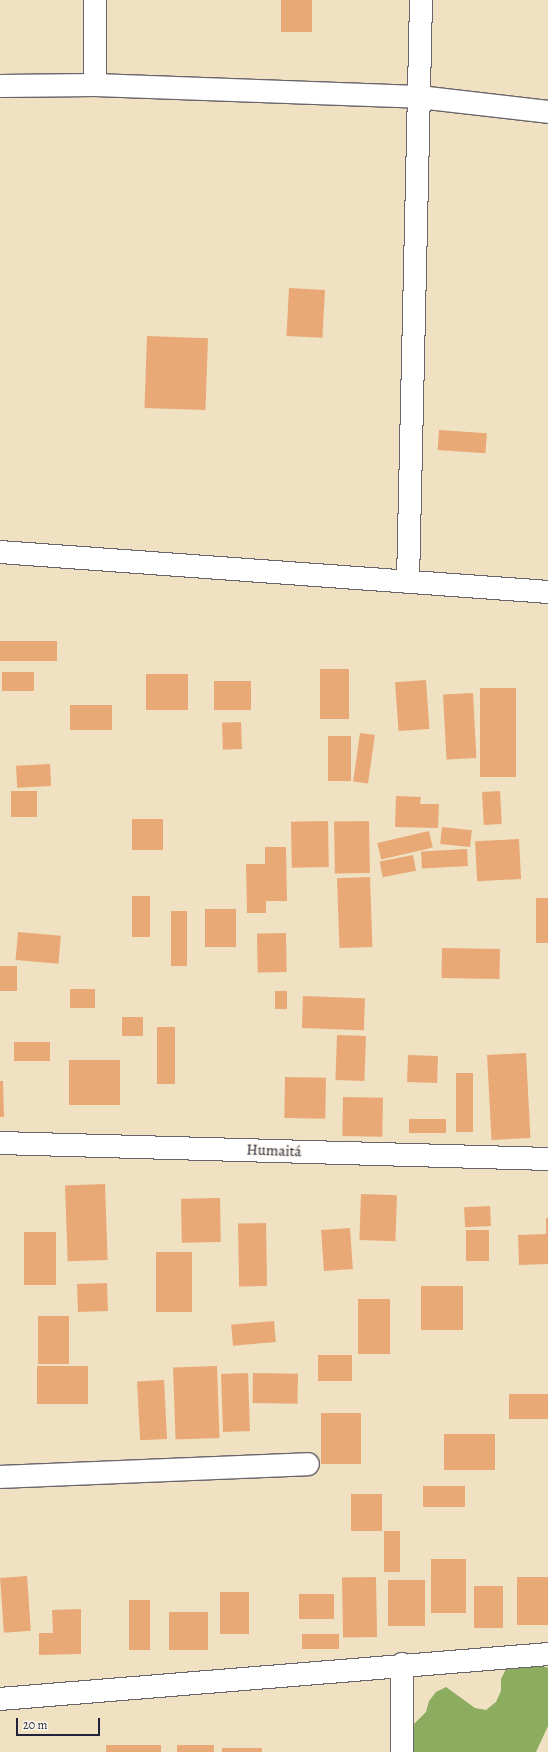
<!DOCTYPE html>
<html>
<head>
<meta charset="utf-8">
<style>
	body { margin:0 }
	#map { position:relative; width:548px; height:1752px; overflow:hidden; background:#f0e1c3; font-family:Alegreya,serif }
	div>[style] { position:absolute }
	.forest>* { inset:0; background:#8cac60 }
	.building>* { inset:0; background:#e9a976; transform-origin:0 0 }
	.roads { filter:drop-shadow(1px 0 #6a656b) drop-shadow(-1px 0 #6a656b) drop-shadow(0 1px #6a656b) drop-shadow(0 -1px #6a656b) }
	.minor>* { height:22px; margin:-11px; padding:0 11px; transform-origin:11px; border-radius:11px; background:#fff }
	span { translate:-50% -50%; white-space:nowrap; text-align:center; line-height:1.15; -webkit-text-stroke:3px #fbf7ec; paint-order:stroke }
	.street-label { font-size:15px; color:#22223b }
	.scale { position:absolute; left:16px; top:1718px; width:84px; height:18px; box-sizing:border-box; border:2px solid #22223b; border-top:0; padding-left:5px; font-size:12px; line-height:14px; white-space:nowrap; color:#22223b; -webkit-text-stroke:3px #fbf7ec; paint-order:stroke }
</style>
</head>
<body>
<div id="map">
	<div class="forest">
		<div style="clip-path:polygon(526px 1660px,548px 1668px,548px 1726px,536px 1752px,409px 1752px,409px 1729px,426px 1712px,429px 1701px,436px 1692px,446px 1687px,475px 1708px,486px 1710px,496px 1702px,501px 1691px,501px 1679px,506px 1669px,515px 1661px)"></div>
	</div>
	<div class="building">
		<div style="left:281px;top:0;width:31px;height:32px"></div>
		<div style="left:289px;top:288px;width:36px;height:48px;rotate:3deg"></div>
		<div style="left:147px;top:336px;width:61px;height:72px;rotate:2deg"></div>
		<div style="left:439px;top:430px;width:48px;height:20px;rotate:4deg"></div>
		<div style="left:0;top:641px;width:57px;height:20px"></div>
		<div style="left:320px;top:669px;width:29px;height:50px"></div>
		<div style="left:34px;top:672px;width:19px;height:32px;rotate:90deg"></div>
		<div style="left:146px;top:674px;width:42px;height:36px"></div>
		<div style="left:426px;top:680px;width:49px;height:31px;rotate:86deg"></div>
		<div style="left:214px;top:681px;width:37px;height:29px"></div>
		<div style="left:480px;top:688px;width:36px;height:89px"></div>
		<div style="left:473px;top:693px;width:65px;height:30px;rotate:87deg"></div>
		<div style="left:112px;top:705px;width:25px;height:42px;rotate:90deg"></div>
		<div style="left:241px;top:722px;width:27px;height:19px;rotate:88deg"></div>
		<div style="left:360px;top:733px;width:15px;height:49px;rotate:8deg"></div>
		<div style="left:351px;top:736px;width:45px;height:23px;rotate:90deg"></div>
		<div style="left:50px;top:764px;width:22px;height:34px;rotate:87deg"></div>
		<div style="left:11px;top:791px;width:26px;height:26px"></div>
		<div style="left:500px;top:791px;width:33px;height:18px;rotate:87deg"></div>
		<div style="clip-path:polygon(396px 796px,421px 797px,420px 804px,439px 804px,438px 828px,395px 827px)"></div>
		<div style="left:132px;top:819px;width:31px;height:31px"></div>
		<div style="left:328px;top:821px;width:46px;height:37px;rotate:89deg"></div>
		<div style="left:369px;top:821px;width:52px;height:35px;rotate:89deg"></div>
		<div style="left:442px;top:827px;width:30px;height:17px;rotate:6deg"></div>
		<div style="left:429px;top:831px;width:17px;height:53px;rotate:77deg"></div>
		<div style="left:519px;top:839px;width:40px;height:44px;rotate:87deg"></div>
		<div style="clip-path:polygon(265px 847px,286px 847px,287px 901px,266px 901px,266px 913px,247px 913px,246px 864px,265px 864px)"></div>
		<div style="left:467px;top:849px;width:17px;height:46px;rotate:87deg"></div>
		<div style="left:413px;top:855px;width:16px;height:34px;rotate:79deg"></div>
		<div style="left:370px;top:877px;width:70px;height:33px;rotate:88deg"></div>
		<div style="left:132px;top:896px;width:18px;height:41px"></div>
		<div style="left:536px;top:898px;width:12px;height:45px"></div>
		<div style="left:205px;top:909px;width:31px;height:38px"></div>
		<div style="left:171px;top:911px;width:16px;height:55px"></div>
		<div style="left:18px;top:932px;width:43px;height:28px;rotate:5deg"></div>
		<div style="left:286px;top:933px;width:39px;height:29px;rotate:89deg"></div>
		<div style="left:442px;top:948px;width:58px;height:30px;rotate:1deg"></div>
		<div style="left:0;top:966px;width:17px;height:25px"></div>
		<div style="left:70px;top:989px;width:25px;height:19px"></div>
		<div style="left:275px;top:991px;width:12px;height:18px"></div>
		<div style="left:303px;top:996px;width:62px;height:32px;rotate:2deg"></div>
		<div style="left:143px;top:1017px;width:19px;height:21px;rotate:90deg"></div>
		<div style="left:157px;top:1027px;width:18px;height:57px"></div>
		<div style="left:337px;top:1035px;width:29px;height:45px;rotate:2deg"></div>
		<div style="left:14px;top:1042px;width:36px;height:19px"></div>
		<div style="left:526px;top:1053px;width:85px;height:39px;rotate:87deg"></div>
		<div style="left:408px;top:1055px;width:30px;height:27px;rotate:2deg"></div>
		<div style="left:120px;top:1060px;width:45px;height:51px;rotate:90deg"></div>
		<div style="left:456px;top:1073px;width:17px;height:59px"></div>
		<div style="left:285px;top:1077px;width:41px;height:41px;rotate:1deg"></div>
		<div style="clip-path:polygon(0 1081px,3px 1081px,4px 1117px,0 1117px)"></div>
		<div style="left:343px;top:1097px;width:40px;height:39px;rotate:1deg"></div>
		<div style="left:409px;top:1119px;width:37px;height:14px"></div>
		<div style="left:105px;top:1184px;width:76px;height:40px;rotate:88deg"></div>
		<div style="left:361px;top:1194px;width:36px;height:46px;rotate:2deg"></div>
		<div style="left:220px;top:1198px;width:44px;height:39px;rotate:89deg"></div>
		<div style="left:490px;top:1206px;width:20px;height:26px;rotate:87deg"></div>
		<div style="clip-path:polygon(546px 1218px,548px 1218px,548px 1264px,519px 1265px,518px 1235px,546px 1234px)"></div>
		<div style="left:266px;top:1223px;width:63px;height:28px;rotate:89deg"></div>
		<div style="left:350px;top:1228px;width:41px;height:29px;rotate:86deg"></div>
		<div style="left:466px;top:1230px;width:23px;height:31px"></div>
		<div style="left:24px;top:1232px;width:32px;height:53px"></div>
		<div style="left:156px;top:1252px;width:36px;height:60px"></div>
		<div style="left:107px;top:1283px;width:28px;height:30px;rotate:88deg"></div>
		<div style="left:463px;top:1286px;width:44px;height:42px;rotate:90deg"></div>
		<div style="left:390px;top:1299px;width:55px;height:32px;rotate:90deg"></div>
		<div style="left:38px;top:1316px;width:31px;height:48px"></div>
		<div style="left:274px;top:1321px;width:21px;height:43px;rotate:85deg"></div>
		<div style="left:318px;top:1355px;width:34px;height:26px"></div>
		<div style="left:37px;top:1366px;width:51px;height:38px"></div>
		<div style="left:217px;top:1366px;width:72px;height:44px;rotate:88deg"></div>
		<div style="left:248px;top:1373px;width:58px;height:27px;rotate:88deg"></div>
		<div style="left:253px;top:1373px;width:45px;height:30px;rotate:1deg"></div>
		<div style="left:164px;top:1380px;width:59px;height:27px;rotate:87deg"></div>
		<div style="left:509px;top:1394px;width:39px;height:25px"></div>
		<div style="left:361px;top:1413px;width:51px;height:40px;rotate:90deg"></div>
		<div style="left:495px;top:1434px;width:36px;height:51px;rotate:90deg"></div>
		<div style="left:423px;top:1486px;width:42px;height:21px"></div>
		<div style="left:351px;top:1494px;width:31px;height:37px"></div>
		<div style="left:384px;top:1531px;width:16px;height:41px"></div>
		<div style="left:431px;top:1559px;width:35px;height:54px"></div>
		<div style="left:27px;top:1576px;width:55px;height:27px;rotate:86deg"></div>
		<div style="left:376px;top:1577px;width:60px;height:34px;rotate:89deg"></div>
		<div style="left:517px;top:1577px;width:31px;height:48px"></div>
		<div style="left:388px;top:1580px;width:37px;height:46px"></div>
		<div style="left:474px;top:1586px;width:29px;height:42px"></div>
		<div style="left:220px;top:1592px;width:29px;height:42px"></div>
		<div style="left:334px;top:1594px;width:25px;height:35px;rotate:90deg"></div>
		<div style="left:129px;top:1600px;width:21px;height:50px"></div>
		<div style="clip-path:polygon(81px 1609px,81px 1654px,39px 1655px,39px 1633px,53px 1633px,52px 1610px)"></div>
		<div style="left:208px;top:1612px;width:38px;height:39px;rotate:90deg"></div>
		<div style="left:302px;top:1634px;width:37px;height:15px"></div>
		<div style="left:106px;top:1745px;width:55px;height:7px"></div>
		<div style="left:177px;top:1745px;width:37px;height:7px"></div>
		<div style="left:222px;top:1748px;width:40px;height:4px"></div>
	</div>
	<div class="roads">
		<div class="minor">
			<div style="left:95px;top:85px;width:85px;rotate:-90deg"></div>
			<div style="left:0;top:86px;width:95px;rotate:-0.6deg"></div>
			<div style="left:95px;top:85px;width:324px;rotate:2.1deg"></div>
			<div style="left:419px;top:97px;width:130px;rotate:6.6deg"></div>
			<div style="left:0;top:552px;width:549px;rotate:4.17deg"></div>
			<div style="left:408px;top:582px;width:582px;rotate:-88.72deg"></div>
			<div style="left:0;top:1143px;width:548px;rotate:1.67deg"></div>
			<div style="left:0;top:1477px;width:308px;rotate:-2.4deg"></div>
			<div style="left:402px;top:1664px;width:88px;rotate:90deg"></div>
			<div style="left:0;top:1699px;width:550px;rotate:-4.69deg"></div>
		</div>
	</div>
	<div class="street-label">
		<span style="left:274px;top:1151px;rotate:2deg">Humaitá</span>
	</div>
	<div class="scale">20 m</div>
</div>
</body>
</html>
